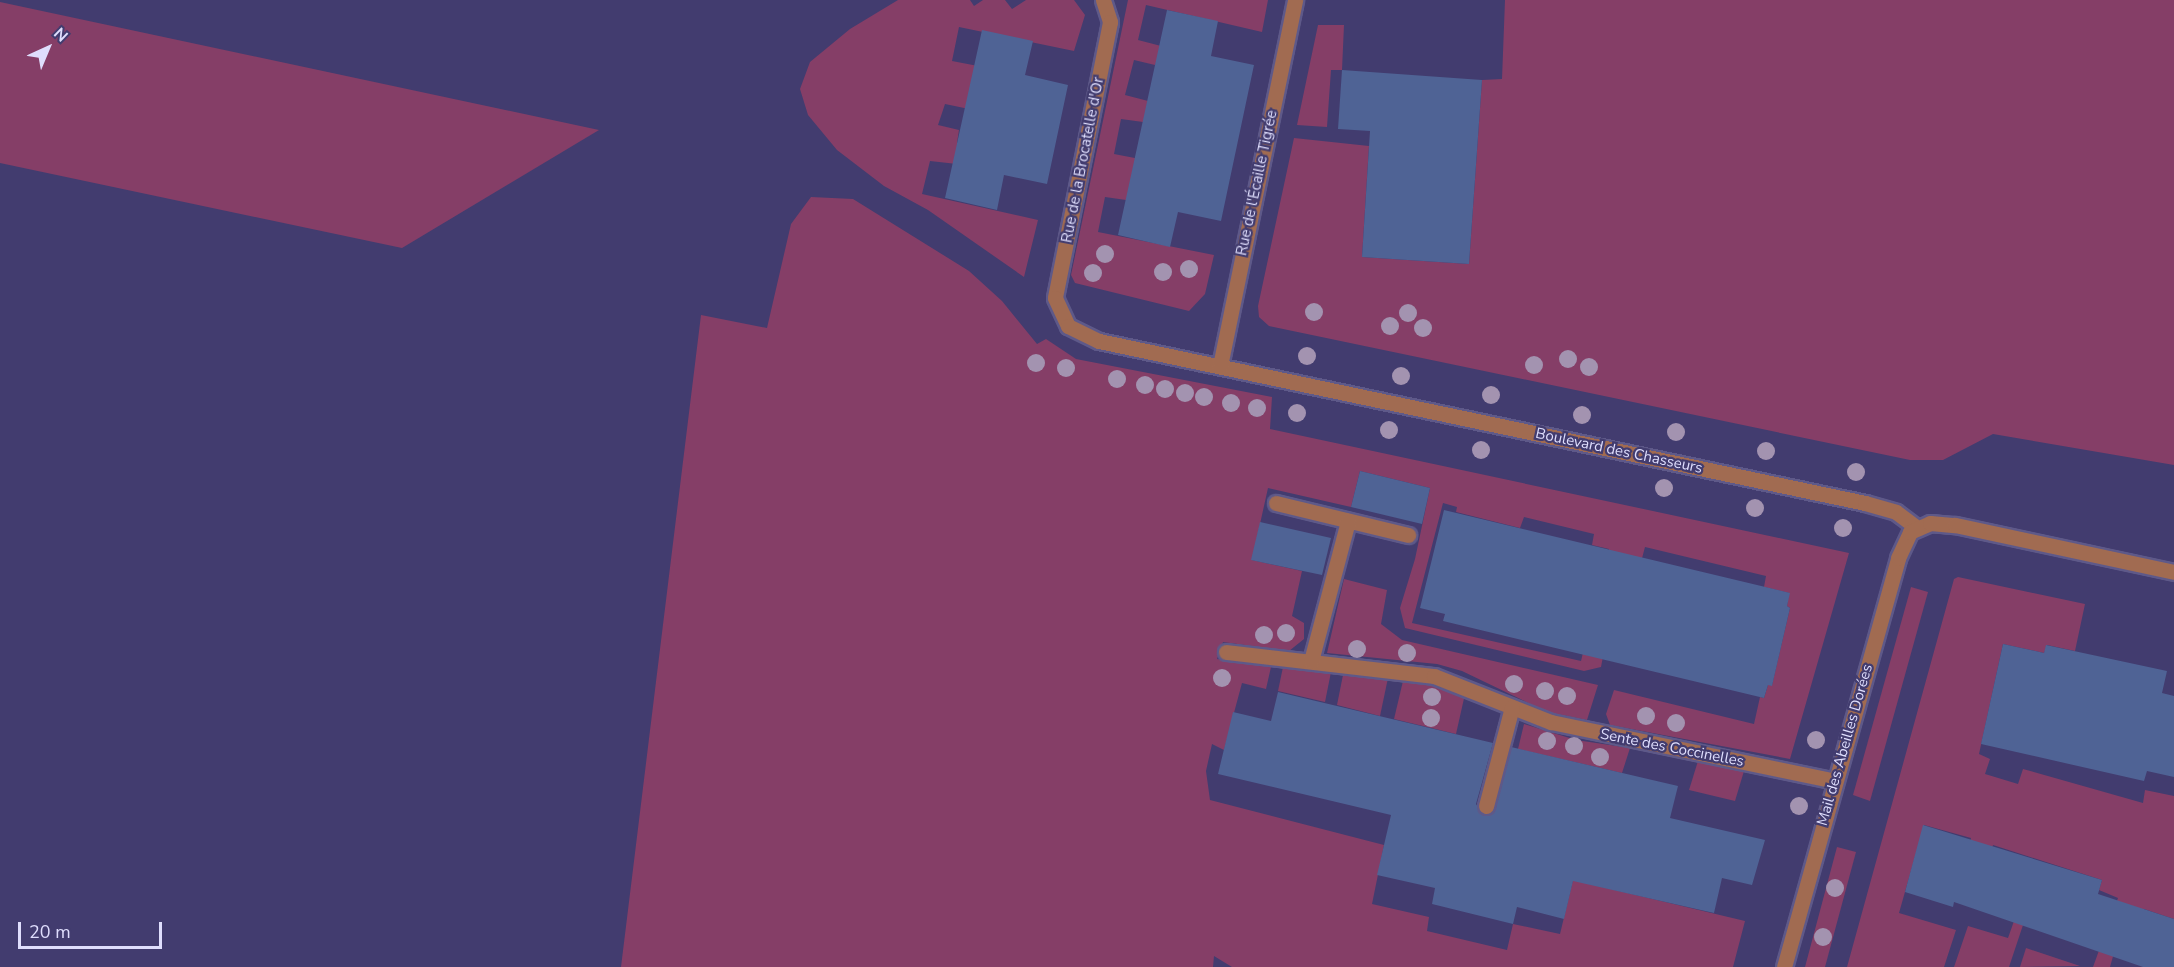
<!DOCTYPE html>
<html>
<head>
<meta charset="utf-8">
<style>
  body { margin:0 }
  #map { position:relative; width:2174px; height:967px; overflow:hidden; background:#423c6f; font-family:"Nunito Sans",sans-serif }
  div>[style] { position:absolute }
  [style*='--x'] { left:calc(var(--x)*1px); top:calc(var(--y)*1px); width:calc(var(--w)*1px); rotate:calc(var(--a)*1deg) }
  .green>* { inset:0; background:#853e67 }
  .building>* { inset:0; background:#4f6395 }
  .roads { filter:drop-shadow(2px 0 #5e5989) drop-shadow(-2px 0 #5e5989) drop-shadow(0 2px #5e5989) drop-shadow(0 -2px #5e5989) }
  .minor>* { height:15px; margin:-7.5px; padding:0 7.5px; transform-origin:7.5px; border-radius:7.5px; background:#a16b51 }
  .trees>* { width:18px; height:18px; margin:-9px; border-radius:50%; background:#a393b0 }
  span { translate:-50% -50%; white-space:nowrap; text-align:center; line-height:1.15; -webkit-text-stroke:4.5px #423c6f; paint-order:stroke }
  .street-label { font-size:15px; color:#dfdefd }
  .north { position:absolute; left:18px; top:18px; width:60px; height:60px; -webkit-text-stroke:4px #423c6f; paint-order:stroke; rotate:44deg; font-size:16px; font-weight:700; line-height:24px; text-align:center; color:#dfdefd }
  .north::after { content:''; display:block; margin:auto; width:21px; height:27px; background:#dfdefd; clip-path:polygon(50% 0,100% 100%,50% 72%,0 100%) }
  .scale { position:absolute; left:18px; top:922px; width:144px; height:27px; box-sizing:border-box; border:3px solid #dfdefd; border-top:0; padding-left:8px; font-size:18px; line-height:21px; white-space:nowrap; color:#dfdefd; -webkit-text-stroke:4px #423c6f; paint-order:stroke }
</style>
</head>
<body>
<div id="map">
  <div class="green">
    <i style="clip-path:polygon(898px 0,970px 0,974px 6px,983px 0,1005px 0,1012px 9px,1026px 0,1074px 0,1085px 15px,1074px 51px,959px 27px,952px 61px,978px 66px,969px 109px,945px 104px,938px 125px,959px 130px,957px 143px,962px 144px,957px 164px,930px 161px,922px 194px,1038px 220px,1024px 277px,928px 210px,884px 186px,837px 150px,808px 115px,800px 89px,810px 62px,850px 29px)"></i>
    <i style="clip-path:polygon(1128px 0,1268px 0,1262px 32px,1146px 5px,1138px 40px,1165px 47px,1155px 65px,1134px 60px,1125px 95px,1152px 102px,1143px 122px,1121px 119px,1114px 154px,1140px 159px,1126px 200px,1105px 197px,1098px 232px,1214px 255px,1205px 294px,1189px 311px,1075px 283px,1071px 275px)"></i>
    <i style="clip-path:polygon(1505px 0,2174px 0,2174px 465px,1993px 434px,1943px 460px,1910px 460px,1269px 326px,1259px 317px,1258px 306px,1294px 138px,1369px 146px,1362px 257px,1469px 264px,1482px 80px,1502px 79px)"></i>
    <i style="clip-path:polygon(0 2px,599px 130px,402px 248px,0 163px)"></i>
    <i style="clip-path:polygon(1318px 25px,1344px 25px,1342px 70px,1331px 70px,1327px 127px,1297px 125px)"></i>
    <i style="clip-path:polygon(811px 197px,853px 199px,969px 271px,1002px 301px,1037px 344px,1046px 339px,1076px 359px,1272px 397px,1270px 429px,1849px 553px,1790px 759px,1610px 725px,1606px 714px,1614px 690px,1754px 724px,1760px 697px,1764px 698px,1768px 685px,1772px 685px,1790px 608px,1787px 606px,1789px 593px,1764px 587px,1766px 576px,1645px 547px,1632px 596px,1599px 588px,1609px 549px,1592px 545px,1594px 534px,1524px 517px,1520px 528px,1456px 512px,1457px 507px,1443px 503px,1412px 623px,1581px 661px,1597px 595px,1606px 641px,1601px 667px,1584px 671px,1405px 628px,1400px 608px,1415px 559px,1430px 488px,1360px 471px,1351px 507px,1268px 488px,1252px 560px,1302px 571px,1292px 616px,1304px 623px,1304px 639px,1289px 651px,1223px 642px,1217px 659px,1271px 667px,1266px 689px,1242px 683px,1224px 750px,1212px 744px,1206px 771px,1210px 800px,1384px 845px,1372px 904px,1429px 917px,1427px 931px,1507px 950px,1513px 924px,1560px 934px,1573px 880px,1745px 921px,1733px 967px,1232px 967px,1214px 956px,1213px 967px,621px 967px,701px 315px,767px 328px,791px 224px)"></i>
    <i style="clip-path:polygon(1958px 577px,2085px 604px,2075px 651px,2047px 645px,2044px 653px,2003px 644px,1979px 754px,1990px 759px,1985px 774px,2018px 784px,2023px 769px,2143px 803px,2145px 790px,2174px 796px,2174px 919px,2144px 909px,2119px 935px,2110px 967px,2093px 967px,2118px 898px,2099px 890px,2102px 880px,1993px 845px,1989px 858px,1968px 854px,1971px 838px,1924px 825px,1899px 913px,1956px 930px,1944px 967px,1847px 967px,1954px 579px)"></i>
    <i style="clip-path:polygon(1344px 579px,1387px 590px,1381px 624px,1402px 640px,1598px 685px,1587px 720px,1547px 712px,1462px 671px,1437px 664px,1327px 653px)"></i>
    <i style="clip-path:polygon(1911px 587px,1928px 592px,1870px 801px,1853px 795px)"></i>
    <i style="clip-path:polygon(1283px 667px,1331px 672px,1325px 702px,1278px 691px)"></i>
    <i style="clip-path:polygon(1343px 675px,1388px 678px,1380px 716px,1337px 705px)"></i>
    <i style="clip-path:polygon(1403px 681px,1433px 682px,1465px 694px,1456px 734px,1394px 719px)"></i>
    <i style="clip-path:polygon(1524px 724px,1576px 740px,1630px 748px,1622px 773px,1518px 749px)"></i>
    <i style="clip-path:polygon(1698px 761px,1744px 771px,1735px 801px,1689px 790px)"></i>
    <i style="clip-path:polygon(1837px 847px,1856px 852px,1825px 967px,1805px 967px)"></i>
    <i style="clip-path:polygon(2034px 892px,2009px 967px,1954px 967px,1968px 926px,2008px 938px,2014px 921px)"></i>
    <i style="clip-path:polygon(2026px 948px,2080px 966px,2020px 967px)"></i>
  </div>
  <div class="building">
    <i style="clip-path:polygon(1167px 10px,1218px 21px,1211px 56px,1254px 65px,1221px 221px,1178px 212px,1170px 247px,1118px 235px)"></i>
    <i style="clip-path:polygon(982px 30px,1033px 41px,1025px 75px,1068px 85px,1047px 184px,1004px 175px,997px 210px,945px 198px)"></i>
    <i style="clip-path:polygon(1342px 70px,1482px 80px,1469px 264px,1362px 257px,1370px 131px,1338px 129px)"></i>
    <i style="clip-path:polygon(1360px 471px,1430px 488px,1422px 524px,1351px 507px)"></i>
    <i style="clip-path:polygon(1444px 510px,1790px 593px,1787px 606px,1790px 608px,1772px 686px,1768px 685px,1764px 698px,1443px 621px,1445px 614px,1420px 608px)"></i>
    <i style="clip-path:polygon(1260px 522px,1331px 538px,1322px 575px,1251px 560px)"></i>
    <i style="clip-path:polygon(2003px 644px,2044px 653px,2046px 645px,2167px 671px,2162px 693px,2174px 696px,2174px 777px,2147px 771px,2144px 781px,1981px 744px)"></i>
    <i style="clip-path:polygon(1278px 692px,1493px 743px,1476px 804px,1484px 816px,1495px 809px,1511px 747px,1678px 786px,1670px 818px,1765px 840px,1752px 885px,1722px 878px,1714px 913px,1573px 881px,1564px 919px,1517px 907px,1513px 924px,1432px 904px,1435px 888px,1377px 875px,1391px 815px,1218px 774px,1233px 712px,1271px 721px)"></i>
    <i style="clip-path:polygon(1923px 825px,2102px 880px,2098px 894px,2174px 919px,2174px 967px,2143px 967px,1954px 902px,1953px 907px,1905px 892px)"></i>
  </div>
  <div class="roads">
    <div class="minor">
      <i style="--x:1103;--y:0;--w:23;--a:72"></i>
      <i style="--x:1110;--y:22;--w:281;--a:101.3"></i>
      <i style="--x:1055;--y:298;--w:31;--a:65"></i>
      <i style="--x:1068;--y:326;--w:34;--a:26"></i>
      <i style="--x:1099;--y:341;--w:783;--a:11.94"></i>
      <i style="--x:1865;--y:503;--w:32;--a:16"></i>
      <i style="--x:1896;--y:512;--w:25;--a:37"></i>
      <i style="--x:1220;--y:366;--w:374;--a:-78.4"></i>
      <i style="--x:1276;--y:503;--w:136;--a:13.6"></i>
      <i style="--x:1226;--y:652;--w:209;--a:6.6"></i>
      <i style="--x:1434;--y:676;--w:126;--a:21.5"></i>
      <i style="--x:1551;--y:722;--w:290;--a:11.7"></i>
      <i style="--x:1311;--y:661;--w:145;--a:-75.2"></i>
      <i style="--x:1486;--y:806;--w:102;--a:-75.3"></i>
      <i style="--x:1784;--y:967;--w:425;--a:-74.4"></i>
      <i style="--x:1898;--y:558;--w:29;--a:-65"></i>
      <i style="--x:1910;--y:532;--w:22;--a:-24"></i>
      <i style="--x:1930;--y:523;--w:25;--a:5"></i>
      <i style="--x:1955;--y:525;--w:224;--a:12.1"></i>
    </div>
  </div>
  <div class="trees">
    <i style="left:1105px;top:254px"></i>
    <i style="left:1189px;top:269px"></i>
    <i style="left:1163px;top:272px"></i>
    <i style="left:1093px;top:273px"></i>
    <i style="left:1314px;top:312px"></i>
    <i style="left:1408px;top:313px"></i>
    <i style="left:1390px;top:326px"></i>
    <i style="left:1423px;top:328px"></i>
    <i style="left:1307px;top:356px"></i>
    <i style="left:1568px;top:359px"></i>
    <i style="left:1036px;top:363px"></i>
    <i style="left:1534px;top:365px"></i>
    <i style="left:1589px;top:367px"></i>
    <i style="left:1066px;top:368px"></i>
    <i style="left:1401px;top:376px"></i>
    <i style="left:1117px;top:379px"></i>
    <i style="left:1145px;top:385px"></i>
    <i style="left:1165px;top:389px"></i>
    <i style="left:1185px;top:393px"></i>
    <i style="left:1491px;top:395px"></i>
    <i style="left:1204px;top:397px"></i>
    <i style="left:1231px;top:403px"></i>
    <i style="left:1257px;top:408px"></i>
    <i style="left:1297px;top:413px"></i>
    <i style="left:1582px;top:415px"></i>
    <i style="left:1389px;top:430px"></i>
    <i style="left:1676px;top:432px"></i>
    <i style="left:1481px;top:450px"></i>
    <i style="left:1766px;top:451px"></i>
    <i style="left:1856px;top:472px"></i>
    <i style="left:1664px;top:488px"></i>
    <i style="left:1755px;top:508px"></i>
    <i style="left:1843px;top:528px"></i>
    <i style="left:1286px;top:633px"></i>
    <i style="left:1264px;top:635px"></i>
    <i style="left:1357px;top:649px"></i>
    <i style="left:1407px;top:653px"></i>
    <i style="left:1222px;top:678px"></i>
    <i style="left:1514px;top:684px"></i>
    <i style="left:1545px;top:691px"></i>
    <i style="left:1567px;top:696px"></i>
    <i style="left:1432px;top:697px"></i>
    <i style="left:1646px;top:716px"></i>
    <i style="left:1431px;top:718px"></i>
    <i style="left:1676px;top:723px"></i>
    <i style="left:1816px;top:740px"></i>
    <i style="left:1547px;top:741px"></i>
    <i style="left:1574px;top:746px"></i>
    <i style="left:1600px;top:757px"></i>
    <i style="left:1799px;top:806px"></i>
    <i style="left:1835px;top:888px"></i>
    <i style="left:1823px;top:937px"></i>
  </div>
  <div class="street-label">
    <span style="left:1083px;top:160px;rotate:-79deg">Rue de la Brocatelle d'Or</span>
    <span style="left:1257px;top:183px;rotate:-78deg">Rue de l'Écaille Tigrée</span>
    <span style="left:1619px;top:451px;rotate:12deg">Boulevard des Chasseurs</span>
    <span style="left:1845px;top:745px;rotate:-74deg">Mail des Abeilles Dorées</span>
    <span style="left:1672px;top:748px;rotate:11deg">Sente des Coccinelles</span>
  </div>
  <div class="north">N</div>
  <div class="scale">20 m</div>
</div>
</body>
</html>
